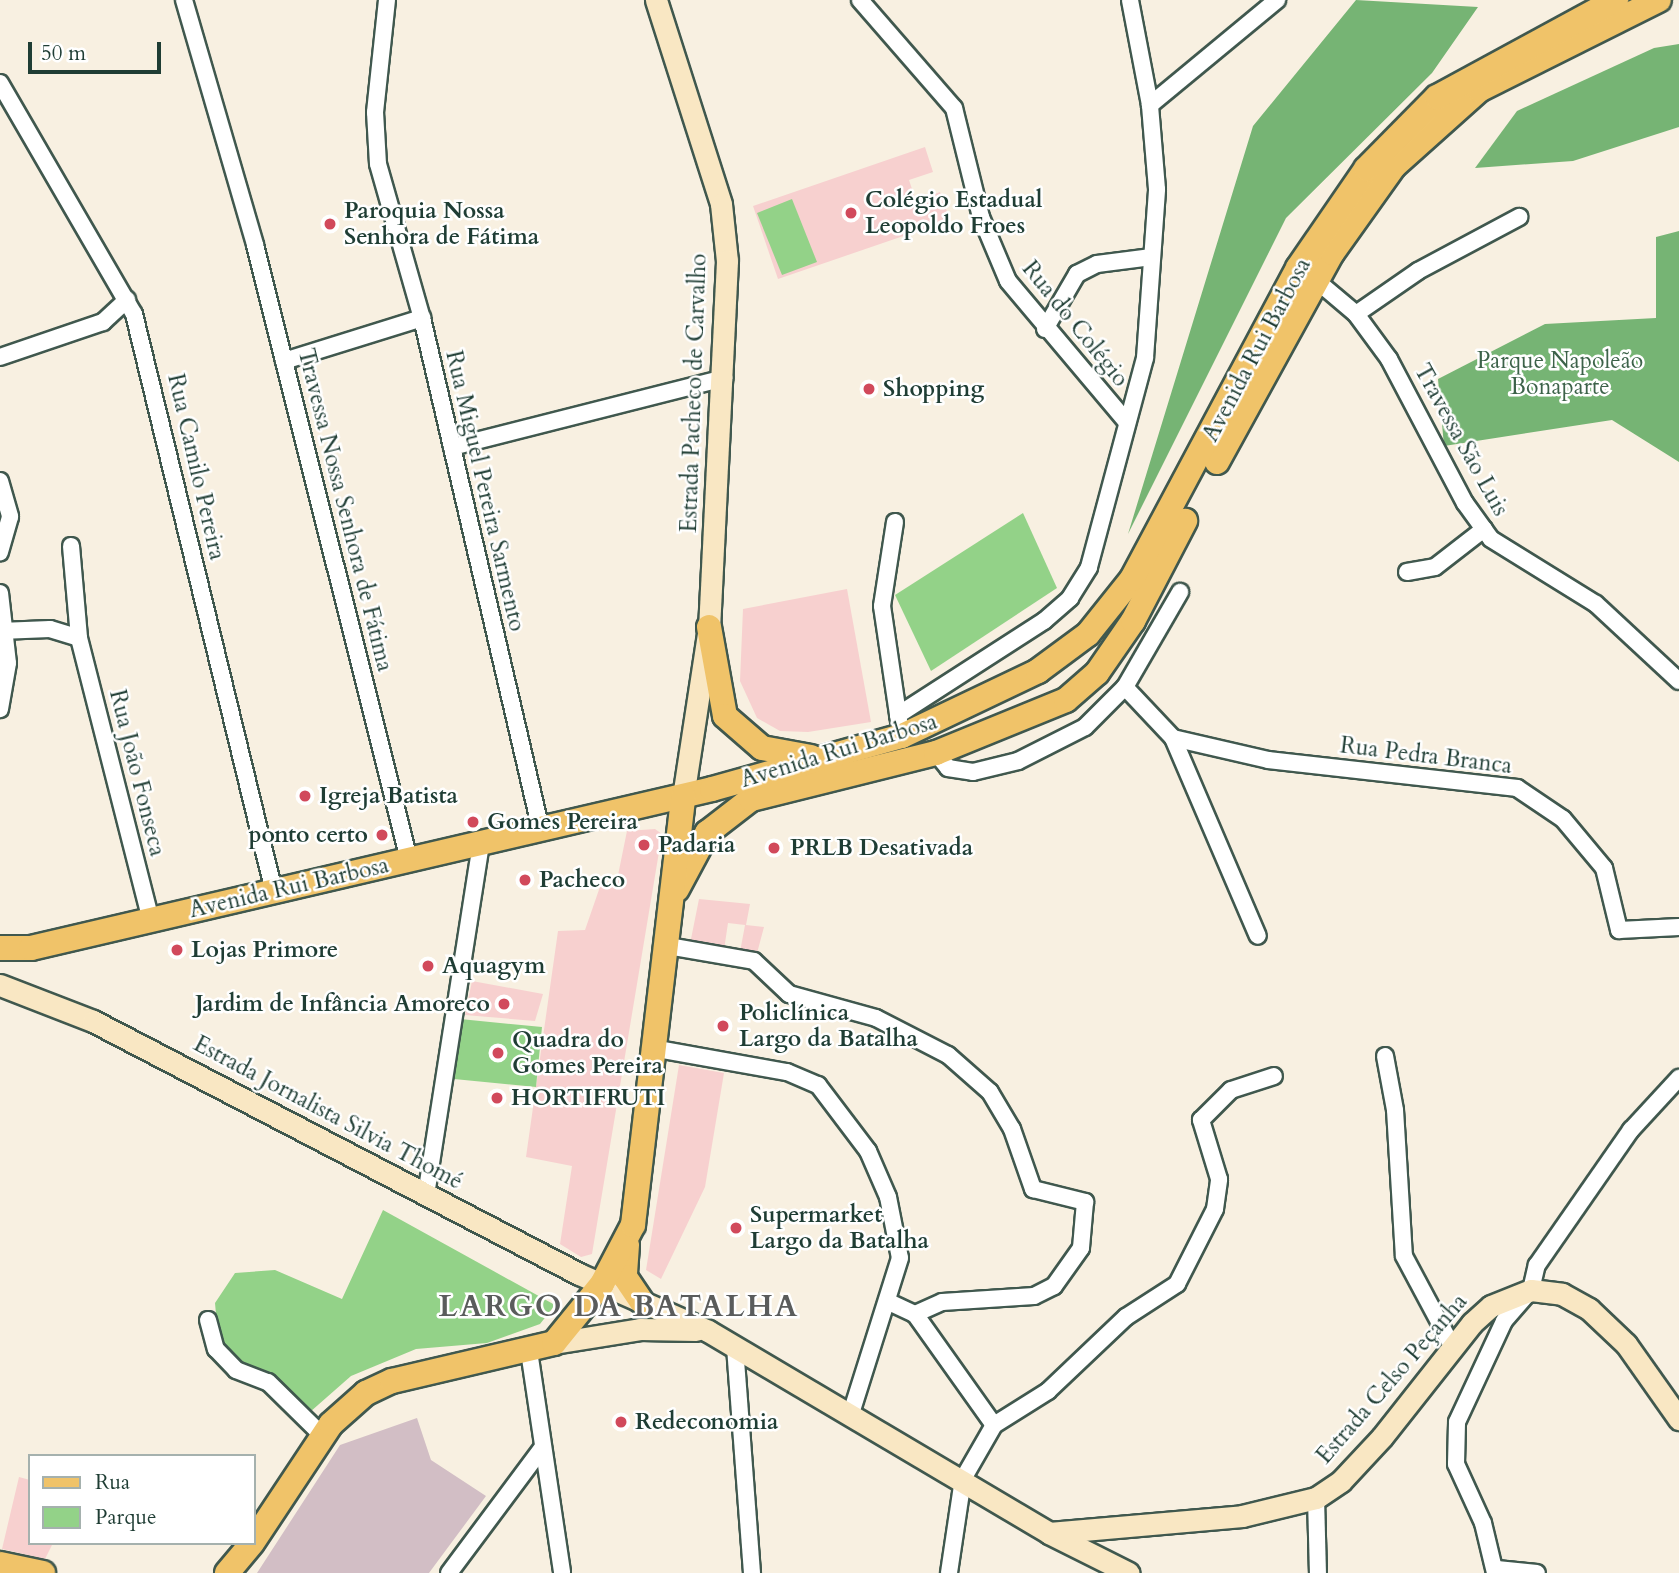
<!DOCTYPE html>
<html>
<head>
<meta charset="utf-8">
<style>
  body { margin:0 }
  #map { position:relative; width:1679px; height:1573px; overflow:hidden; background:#f8f0e1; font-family:Cardo,serif }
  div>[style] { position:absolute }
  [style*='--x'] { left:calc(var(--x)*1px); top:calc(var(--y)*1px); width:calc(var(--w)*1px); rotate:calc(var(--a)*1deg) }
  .built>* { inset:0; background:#f7d0cf }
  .industrial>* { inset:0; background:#d2bec5 }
  .green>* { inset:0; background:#93d288 }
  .forest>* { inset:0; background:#76b474 }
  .roads { filter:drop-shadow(2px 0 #40584e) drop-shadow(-2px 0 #40584e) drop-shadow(0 2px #40584e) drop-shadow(0 -2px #40584e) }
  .minor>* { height:16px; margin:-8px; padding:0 8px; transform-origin:8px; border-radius:8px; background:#fff }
  .secondary>* { height:21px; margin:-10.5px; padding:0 10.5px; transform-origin:10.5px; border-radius:10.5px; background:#f9e7c3 }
  .primary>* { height:24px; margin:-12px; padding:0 12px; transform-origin:12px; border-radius:12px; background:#f0c369 }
  .dots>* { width:19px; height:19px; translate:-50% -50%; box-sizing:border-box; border:4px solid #fff; border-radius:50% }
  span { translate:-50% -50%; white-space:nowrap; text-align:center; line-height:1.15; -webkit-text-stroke:5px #fff; paint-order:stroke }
  .poi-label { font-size:23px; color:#1f3d34; font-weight:700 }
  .left { translate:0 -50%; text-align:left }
  .right { translate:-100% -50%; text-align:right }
  .street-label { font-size:23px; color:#1f3d34 }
  .park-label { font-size:23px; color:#3c6249 }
  .district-label { font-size:30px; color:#5a5c5c; font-weight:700; letter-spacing:2px }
  .legend { position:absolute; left:28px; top:1454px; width:228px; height:91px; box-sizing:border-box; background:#fff; border:2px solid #a5b1ae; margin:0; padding:9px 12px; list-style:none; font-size:21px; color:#1f3d34 }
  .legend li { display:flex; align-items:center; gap:14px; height:35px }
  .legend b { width:35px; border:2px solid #a5b1ae }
  .scale { position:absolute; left:28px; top:42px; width:133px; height:32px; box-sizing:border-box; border:4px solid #1f3d34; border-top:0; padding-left:9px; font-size:21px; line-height:24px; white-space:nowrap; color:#1f3d34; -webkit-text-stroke:5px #fff; paint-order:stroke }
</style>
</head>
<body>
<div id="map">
  <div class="built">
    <i style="clip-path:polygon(925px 147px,933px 172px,909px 180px,916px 201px,940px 192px,950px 220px,778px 279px,753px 206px)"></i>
    <i style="clip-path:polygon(847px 589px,871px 722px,808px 732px,780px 731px,757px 718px,740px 681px,743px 609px)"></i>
    <i style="clip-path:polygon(655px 829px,662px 834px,592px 1254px,581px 1257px,560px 1244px,572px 1166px,526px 1157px,558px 931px,585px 930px,602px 881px,616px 885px,627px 831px)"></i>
    <i style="clip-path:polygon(699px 899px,750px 904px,746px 925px,764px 927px,756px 957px,740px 952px,745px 925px,728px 923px,724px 950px,690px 944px)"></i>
    <i style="clip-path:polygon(472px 981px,543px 994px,535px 1021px,465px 1015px)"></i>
    <i style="clip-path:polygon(679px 1065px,724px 1073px,705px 1187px,661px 1279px,646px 1270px)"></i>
    <i style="clip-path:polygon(19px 1477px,30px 1480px,30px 1543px,53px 1543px,45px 1559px,2px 1549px)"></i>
  </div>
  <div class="industrial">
    <i style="clip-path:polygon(417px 1418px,431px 1460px,486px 1496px,429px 1573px,257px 1573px,340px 1445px)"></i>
  </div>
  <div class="green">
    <i style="clip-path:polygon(792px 199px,817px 262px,782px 275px,757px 213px)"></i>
    <i style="clip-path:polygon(1023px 513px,1057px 588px,931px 671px,895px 595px)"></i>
    <i style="clip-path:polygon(460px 1019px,542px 1027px,536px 1087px,454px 1079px)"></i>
    <i style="clip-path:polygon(383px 1210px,555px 1305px,540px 1324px,487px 1343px,416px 1349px,351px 1376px,310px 1412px,239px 1364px,218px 1337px,215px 1303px,235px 1273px,275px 1270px,342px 1299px)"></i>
  </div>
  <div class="forest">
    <i style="clip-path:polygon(1356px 0,1478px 7px,1432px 73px,1286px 218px,1128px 534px,1253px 126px)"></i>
    <i style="clip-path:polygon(1679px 44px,1679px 127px,1573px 161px,1475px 168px,1517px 111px,1654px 48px)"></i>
    <i style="clip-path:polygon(1679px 231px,1679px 462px,1612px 420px,1444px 446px,1438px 379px,1545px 324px,1656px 318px,1656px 237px)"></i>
  </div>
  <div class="roads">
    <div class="minor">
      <i style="--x:184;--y:0;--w:255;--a:73.8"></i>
      <i style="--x:255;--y:245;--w:634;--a:75.94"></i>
      <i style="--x:387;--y:0;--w:113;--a:96.1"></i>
      <i style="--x:375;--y:112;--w:52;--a:86.7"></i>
      <i style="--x:378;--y:164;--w:160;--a:74.1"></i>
      <i style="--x:422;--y:318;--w:526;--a:76.92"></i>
      <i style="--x:860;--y:0;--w:143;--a:49"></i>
      <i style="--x:954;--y:108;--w:112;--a:76.1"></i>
      <i style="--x:981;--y:217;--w:69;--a:67.1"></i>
      <i style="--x:1008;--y:281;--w:183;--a:49.9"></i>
      <i style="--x:0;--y:83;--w:267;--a:59.9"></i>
      <i style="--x:134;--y:314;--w:595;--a:76.38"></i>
      <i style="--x:1150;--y:105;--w:165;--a:-39.6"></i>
      <i style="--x:1317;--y:281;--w:51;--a:40.2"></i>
      <i style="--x:1356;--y:314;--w:56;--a:53.7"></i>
      <i style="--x:1389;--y:359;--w:163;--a:62.2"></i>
      <i style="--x:1465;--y:503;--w:44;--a:54.2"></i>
      <i style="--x:1491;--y:539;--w:123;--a:31.8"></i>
      <i style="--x:1596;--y:604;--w:113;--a:42.9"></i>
      <i style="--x:1356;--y:314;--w:75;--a:-34.7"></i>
      <i style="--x:1418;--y:271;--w:115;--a:-28.1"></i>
      <i style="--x:1045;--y:329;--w:64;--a:-59.8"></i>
      <i style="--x:1077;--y:274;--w:22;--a:-27"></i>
      <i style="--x:1097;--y:264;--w:55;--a:-7.3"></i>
      <i style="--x:0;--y:357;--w:109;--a:-18.8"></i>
      <i style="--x:103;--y:322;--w:33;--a:-43"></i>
      <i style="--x:284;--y:361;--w:145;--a:-17.3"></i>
      <i style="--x:452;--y:447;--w:281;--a:-14.2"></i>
      <i style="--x:0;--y:481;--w:37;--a:74"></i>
      <i style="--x:10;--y:517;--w:37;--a:106"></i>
      <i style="--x:895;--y:522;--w:85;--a:98.8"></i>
      <i style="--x:882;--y:606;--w:110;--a:81.6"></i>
      <i style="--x:71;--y:546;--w:92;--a:85"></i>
      <i style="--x:79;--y:638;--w:291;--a:75.7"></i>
      <i style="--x:1407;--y:572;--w:28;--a:-10"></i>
      <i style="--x:1435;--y:567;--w:62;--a:-37.8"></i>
      <i style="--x:0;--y:593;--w:70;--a:83.5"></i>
      <i style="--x:8;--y:663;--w:47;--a:99.9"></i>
      <i style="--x:0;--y:631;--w:50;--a:-2.3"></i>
      <i style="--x:50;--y:629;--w:30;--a:17"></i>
      <i style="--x:1125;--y:687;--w:70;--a:46.7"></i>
      <i style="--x:1173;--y:738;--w:215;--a:66.8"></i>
      <i style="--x:902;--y:736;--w:21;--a:-101"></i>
      <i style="--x:898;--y:715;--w:174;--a:-32.8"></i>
      <i style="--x:1044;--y:621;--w:35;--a:-41"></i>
      <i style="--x:1070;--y:598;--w:36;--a:-58"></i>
      <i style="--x:1089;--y:567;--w:216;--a:-75"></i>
      <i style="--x:1145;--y:358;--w:169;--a:-85.9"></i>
      <i style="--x:1157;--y:189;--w:84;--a:-94.8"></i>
      <i style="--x:1150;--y:105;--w:107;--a:-100.8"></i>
      <i style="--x:1173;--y:738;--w:98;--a:13"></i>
      <i style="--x:1268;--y:760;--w:251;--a:6.4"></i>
      <i style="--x:1517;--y:788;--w:55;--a:34"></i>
      <i style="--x:1563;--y:819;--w:64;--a:50.1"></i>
      <i style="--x:1604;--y:868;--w:64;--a:76.4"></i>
      <i style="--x:1619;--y:930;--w:60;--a:-2.9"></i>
      <i style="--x:936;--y:753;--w:19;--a:51"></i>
      <i style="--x:948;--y:768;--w:25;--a:9"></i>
      <i style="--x:973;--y:772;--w:46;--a:-13.7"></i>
      <i style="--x:1018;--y:761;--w:75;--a:-26.9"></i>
      <i style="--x:1085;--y:727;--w:57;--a:-45"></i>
      <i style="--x:1125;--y:687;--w:110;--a:-59.9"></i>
      <i style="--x:668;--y:946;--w:87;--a:9.9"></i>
      <i style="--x:754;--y:961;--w:48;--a:43.3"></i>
      <i style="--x:789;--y:994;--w:90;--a:15.4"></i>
      <i style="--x:876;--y:1018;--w:81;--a:27.2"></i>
      <i style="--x:948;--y:1055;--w:56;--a:41.4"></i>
      <i style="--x:990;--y:1092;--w:43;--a:59.3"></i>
      <i style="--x:1012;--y:1129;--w:64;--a:70.7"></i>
      <i style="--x:1033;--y:1189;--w:54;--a:14"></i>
      <i style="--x:1085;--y:1202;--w:46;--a:95"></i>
      <i style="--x:1081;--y:1248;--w:47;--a:125.4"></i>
      <i style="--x:1054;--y:1286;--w:22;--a:153"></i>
      <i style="--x:1034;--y:1296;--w:92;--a:176.3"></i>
      <i style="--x:942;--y:1302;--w:30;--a:156"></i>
      <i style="--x:652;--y:1048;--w:137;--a:10.1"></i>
      <i style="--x:787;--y:1072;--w:34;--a:23"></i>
      <i style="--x:818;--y:1085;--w:83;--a:52.9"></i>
      <i style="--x:868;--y:1151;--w:50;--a:66.5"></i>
      <i style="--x:888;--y:1197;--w:62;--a:78.9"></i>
      <i style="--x:900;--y:1258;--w:167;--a:107.5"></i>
      <i style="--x:1385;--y:1056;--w:55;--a:79.5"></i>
      <i style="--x:1395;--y:1110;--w:146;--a:86.5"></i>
      <i style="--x:1404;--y:1256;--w:102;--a:61.9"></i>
      <i style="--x:426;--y:1195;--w:355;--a:-81.1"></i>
      <i style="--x:891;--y:1303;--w:26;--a:25"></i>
      <i style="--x:915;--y:1314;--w:136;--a:54.6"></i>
      <i style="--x:994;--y:1425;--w:62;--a:119.9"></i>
      <i style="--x:963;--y:1479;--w:95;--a:98.5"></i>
      <i style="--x:208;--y:1320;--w:30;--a:75"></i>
      <i style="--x:216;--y:1349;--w:29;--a:46"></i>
      <i style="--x:236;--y:1370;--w:34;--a:21"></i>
      <i style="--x:268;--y:1382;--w:77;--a:44.5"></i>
      <i style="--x:735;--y:1347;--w:227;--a:85.7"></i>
      <i style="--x:529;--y:1351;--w:224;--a:81.5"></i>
      <i style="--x:994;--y:1425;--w:64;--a:-32.2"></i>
      <i style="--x:1048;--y:1391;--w:108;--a:-43.5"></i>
      <i style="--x:1126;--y:1317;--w:61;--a:-32.9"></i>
      <i style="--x:1177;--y:1284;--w:84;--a:-63.1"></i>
      <i style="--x:1215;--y:1209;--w:30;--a:-82"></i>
      <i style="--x:1219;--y:1179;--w:62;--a:-107"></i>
      <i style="--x:1201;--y:1120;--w:42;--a:-45"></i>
      <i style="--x:1231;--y:1090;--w:45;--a:-18"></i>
      <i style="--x:1316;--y:1498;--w:75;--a:88.5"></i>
      <i style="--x:1497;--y:1569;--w:40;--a:5.7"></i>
      <i style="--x:449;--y:1573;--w:157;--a:-53.3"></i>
      <i style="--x:1495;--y:1573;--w:51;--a:-103.5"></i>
      <i style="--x:1483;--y:1523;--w:65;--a:-114.6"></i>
      <i style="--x:1456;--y:1464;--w:42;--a:-88.6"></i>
      <i style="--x:1457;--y:1422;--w:111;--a:-65"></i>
      <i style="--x:1504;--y:1321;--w:41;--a:-48.9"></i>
      <i style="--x:1531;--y:1290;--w:26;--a:-77"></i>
      <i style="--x:1537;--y:1265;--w:165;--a:-55.2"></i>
      <i style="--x:1631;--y:1130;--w:71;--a:-47.3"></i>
    </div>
    <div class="secondary">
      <i style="--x:656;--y:0;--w:214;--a:72.3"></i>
      <i style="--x:721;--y:204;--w:57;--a:84"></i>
      <i style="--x:727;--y:261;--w:366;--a:92.8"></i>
      <i style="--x:709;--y:627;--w:172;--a:98.7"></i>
      <i style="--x:0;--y:985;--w:100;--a:21.2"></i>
      <i style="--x:93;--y:1021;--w:548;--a:27.5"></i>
      <i style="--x:579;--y:1274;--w:141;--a:23.8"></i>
      <i style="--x:708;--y:1331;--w:396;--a:30.6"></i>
      <i style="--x:1049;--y:1533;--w:89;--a:26.6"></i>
      <i style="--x:554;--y:1343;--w:87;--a:-9.2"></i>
      <i style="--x:640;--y:1329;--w:56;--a:1"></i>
      <i style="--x:1049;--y:1533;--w:194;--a:-5"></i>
      <i style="--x:1242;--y:1516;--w:76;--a:-13.7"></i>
      <i style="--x:1316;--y:1498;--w:30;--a:-34"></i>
      <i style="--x:1341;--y:1481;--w:60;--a:-47"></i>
      <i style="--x:1382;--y:1437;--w:145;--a:-51.7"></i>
      <i style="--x:1472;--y:1323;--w:25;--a:-42"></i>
      <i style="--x:1491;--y:1306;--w:43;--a:-21.8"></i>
      <i style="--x:1531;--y:1290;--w:31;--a:7"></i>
      <i style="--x:1562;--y:1294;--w:31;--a:29"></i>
      <i style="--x:1589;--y:1309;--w:51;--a:43.4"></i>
      <i style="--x:1626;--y:1344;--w:92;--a:54.8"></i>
    </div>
    <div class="primary">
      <i style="--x:1217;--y:462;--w:239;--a:-61.2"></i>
      <i style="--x:1332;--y:253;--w:107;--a:-54.5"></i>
      <i style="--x:1394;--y:166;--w:114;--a:-41.8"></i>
      <i style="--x:1479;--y:90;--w:201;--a:-26.6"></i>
      <i style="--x:709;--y:627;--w:90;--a:79.8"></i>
      <i style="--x:725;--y:716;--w:49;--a:40.9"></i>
      <i style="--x:762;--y:748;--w:50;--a:10.4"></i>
      <i style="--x:677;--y:889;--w:64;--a:-61.8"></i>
      <i style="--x:707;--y:833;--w:56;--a:-37.7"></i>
      <i style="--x:751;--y:799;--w:191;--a:-14"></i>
      <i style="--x:936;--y:753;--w:140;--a:-22.2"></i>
      <i style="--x:1066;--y:700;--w:41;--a:-41.1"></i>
      <i style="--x:1097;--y:673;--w:63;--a:-55.3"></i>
      <i style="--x:1133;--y:621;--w:113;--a:-62.5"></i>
      <i style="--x:0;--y:948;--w:31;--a:0"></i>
      <i style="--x:31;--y:948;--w:699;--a:-13.14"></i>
      <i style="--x:712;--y:789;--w:197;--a:-15.6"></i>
      <i style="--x:902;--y:736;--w:151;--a:-25.5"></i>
      <i style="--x:1038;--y:671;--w:62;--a:-36.5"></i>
      <i style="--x:1088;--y:634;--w:70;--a:-51.3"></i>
      <i style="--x:1132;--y:579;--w:353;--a:-61.9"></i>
      <i style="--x:1298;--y:268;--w:120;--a:-55.5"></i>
      <i style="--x:1366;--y:169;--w:101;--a:-45.4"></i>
      <i style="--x:1437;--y:97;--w:204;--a:-28.5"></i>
      <i style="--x:627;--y:1245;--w:32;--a:94"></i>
      <i style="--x:625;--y:1277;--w:29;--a:56"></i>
      <i style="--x:254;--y:1540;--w:139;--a:-56.4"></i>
      <i style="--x:331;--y:1424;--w:47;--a:-41.5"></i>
      <i style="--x:366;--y:1393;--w:29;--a:-25"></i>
      <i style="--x:392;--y:1381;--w:166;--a:-13.2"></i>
      <i style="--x:554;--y:1343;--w:76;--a:-50.9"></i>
      <i style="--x:602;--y:1284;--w:67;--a:-62.3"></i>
      <i style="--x:633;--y:1225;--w:431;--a:-83.3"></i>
      <i style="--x:0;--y:1564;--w:44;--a:11.8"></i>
      <i style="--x:227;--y:1573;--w:39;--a:-50"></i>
    </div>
  </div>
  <div class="dots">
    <i style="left:851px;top:213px;background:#d1495b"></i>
    <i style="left:330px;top:224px;background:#d1495b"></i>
    <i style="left:869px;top:389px;background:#d1495b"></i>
    <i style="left:305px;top:796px;background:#d1495b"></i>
    <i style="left:473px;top:822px;background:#d1495b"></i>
    <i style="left:382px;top:835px;background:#d1495b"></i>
    <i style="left:644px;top:845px;background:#d1495b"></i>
    <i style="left:774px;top:848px;background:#d1495b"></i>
    <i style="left:525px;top:880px;background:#d1495b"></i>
    <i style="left:177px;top:950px;background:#d1495b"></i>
    <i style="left:428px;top:966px;background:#d1495b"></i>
    <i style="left:504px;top:1004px;background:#d1495b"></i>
    <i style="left:723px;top:1026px;background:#d1495b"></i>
    <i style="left:498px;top:1053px;background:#d1495b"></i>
    <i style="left:497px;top:1098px;background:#d1495b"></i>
    <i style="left:736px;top:1228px;background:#d1495b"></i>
    <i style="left:621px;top:1422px;background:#d1495b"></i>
  </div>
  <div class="poi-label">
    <span class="left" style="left:865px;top:213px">Colégio Estadual<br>Leopoldo Froes</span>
    <span class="left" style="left:344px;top:224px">Paroquia Nossa<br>Senhora de Fátima</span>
    <span class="left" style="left:883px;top:389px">Shopping</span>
    <span class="left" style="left:319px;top:796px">Igreja Batista</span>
    <span class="left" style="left:487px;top:822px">Gomes Pereira</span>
    <span class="right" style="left:368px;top:835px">ponto certo</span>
    <span class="left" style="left:658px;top:845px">Padaria</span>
    <span class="left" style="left:790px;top:848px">PRLB Desativada</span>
    <span class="left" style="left:539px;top:880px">Pacheco</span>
    <span class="left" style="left:191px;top:950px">Lojas Primore</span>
    <span class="left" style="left:442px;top:966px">Aquagym</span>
    <span class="right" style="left:490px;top:1004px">Jardim de Infância Amoreco</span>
    <span class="left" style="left:739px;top:1026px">Policlínica<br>Largo da Batalha</span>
    <span class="left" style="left:512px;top:1053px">Quadra do<br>Gomes Pereira</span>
    <span class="left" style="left:511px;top:1098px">HORTIFRUTI</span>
    <span class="left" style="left:750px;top:1228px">Supermarket<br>Largo da Batalha</span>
    <span class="left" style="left:635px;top:1422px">Redeconomia</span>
  </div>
  <div class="street-label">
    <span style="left:1075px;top:324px;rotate:51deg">Rua do Colégio</span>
    <span style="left:1257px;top:350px;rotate:-62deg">Avenida Rui Barbosa</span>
    <span style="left:694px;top:393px;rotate:-88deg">Estrada Pacheco de Carvalho</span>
    <span style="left:1461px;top:440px;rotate:61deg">Travessa São Luis</span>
    <span style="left:196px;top:467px;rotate:77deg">Rua Camilo Pereira</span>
    <span style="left:485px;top:491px;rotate:77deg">Rua Miguel Pereira Sarmento</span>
    <span style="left:345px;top:510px;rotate:76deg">Travessa Nossa Senhora de Fátima</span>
    <span style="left:839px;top:751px;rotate:-17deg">Avenida Rui Barbosa</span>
    <span style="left:1426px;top:756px;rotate:7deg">Rua Pedra Branca</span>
    <span style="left:137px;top:773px;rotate:76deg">Rua João Fonseca</span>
    <span style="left:289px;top:888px;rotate:-13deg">Avenida Rui Barbosa</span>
    <span style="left:328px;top:1113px;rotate:28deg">Estrada Jornalista Silvia Thomé</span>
    <span style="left:1392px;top:1379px;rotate:-49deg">Estrada Celso Peçanha</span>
  </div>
  <div class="park-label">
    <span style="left:1560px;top:374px">Parque Napoleão<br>Bonaparte</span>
  </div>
  <div class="district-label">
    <span style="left:619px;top:1307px">LARGO DA BATALHA</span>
  </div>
  <ul class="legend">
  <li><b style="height:9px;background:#f0c369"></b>Rua</li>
  <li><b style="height:19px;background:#93d288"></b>Parque</li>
  </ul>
  <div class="scale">50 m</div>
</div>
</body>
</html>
